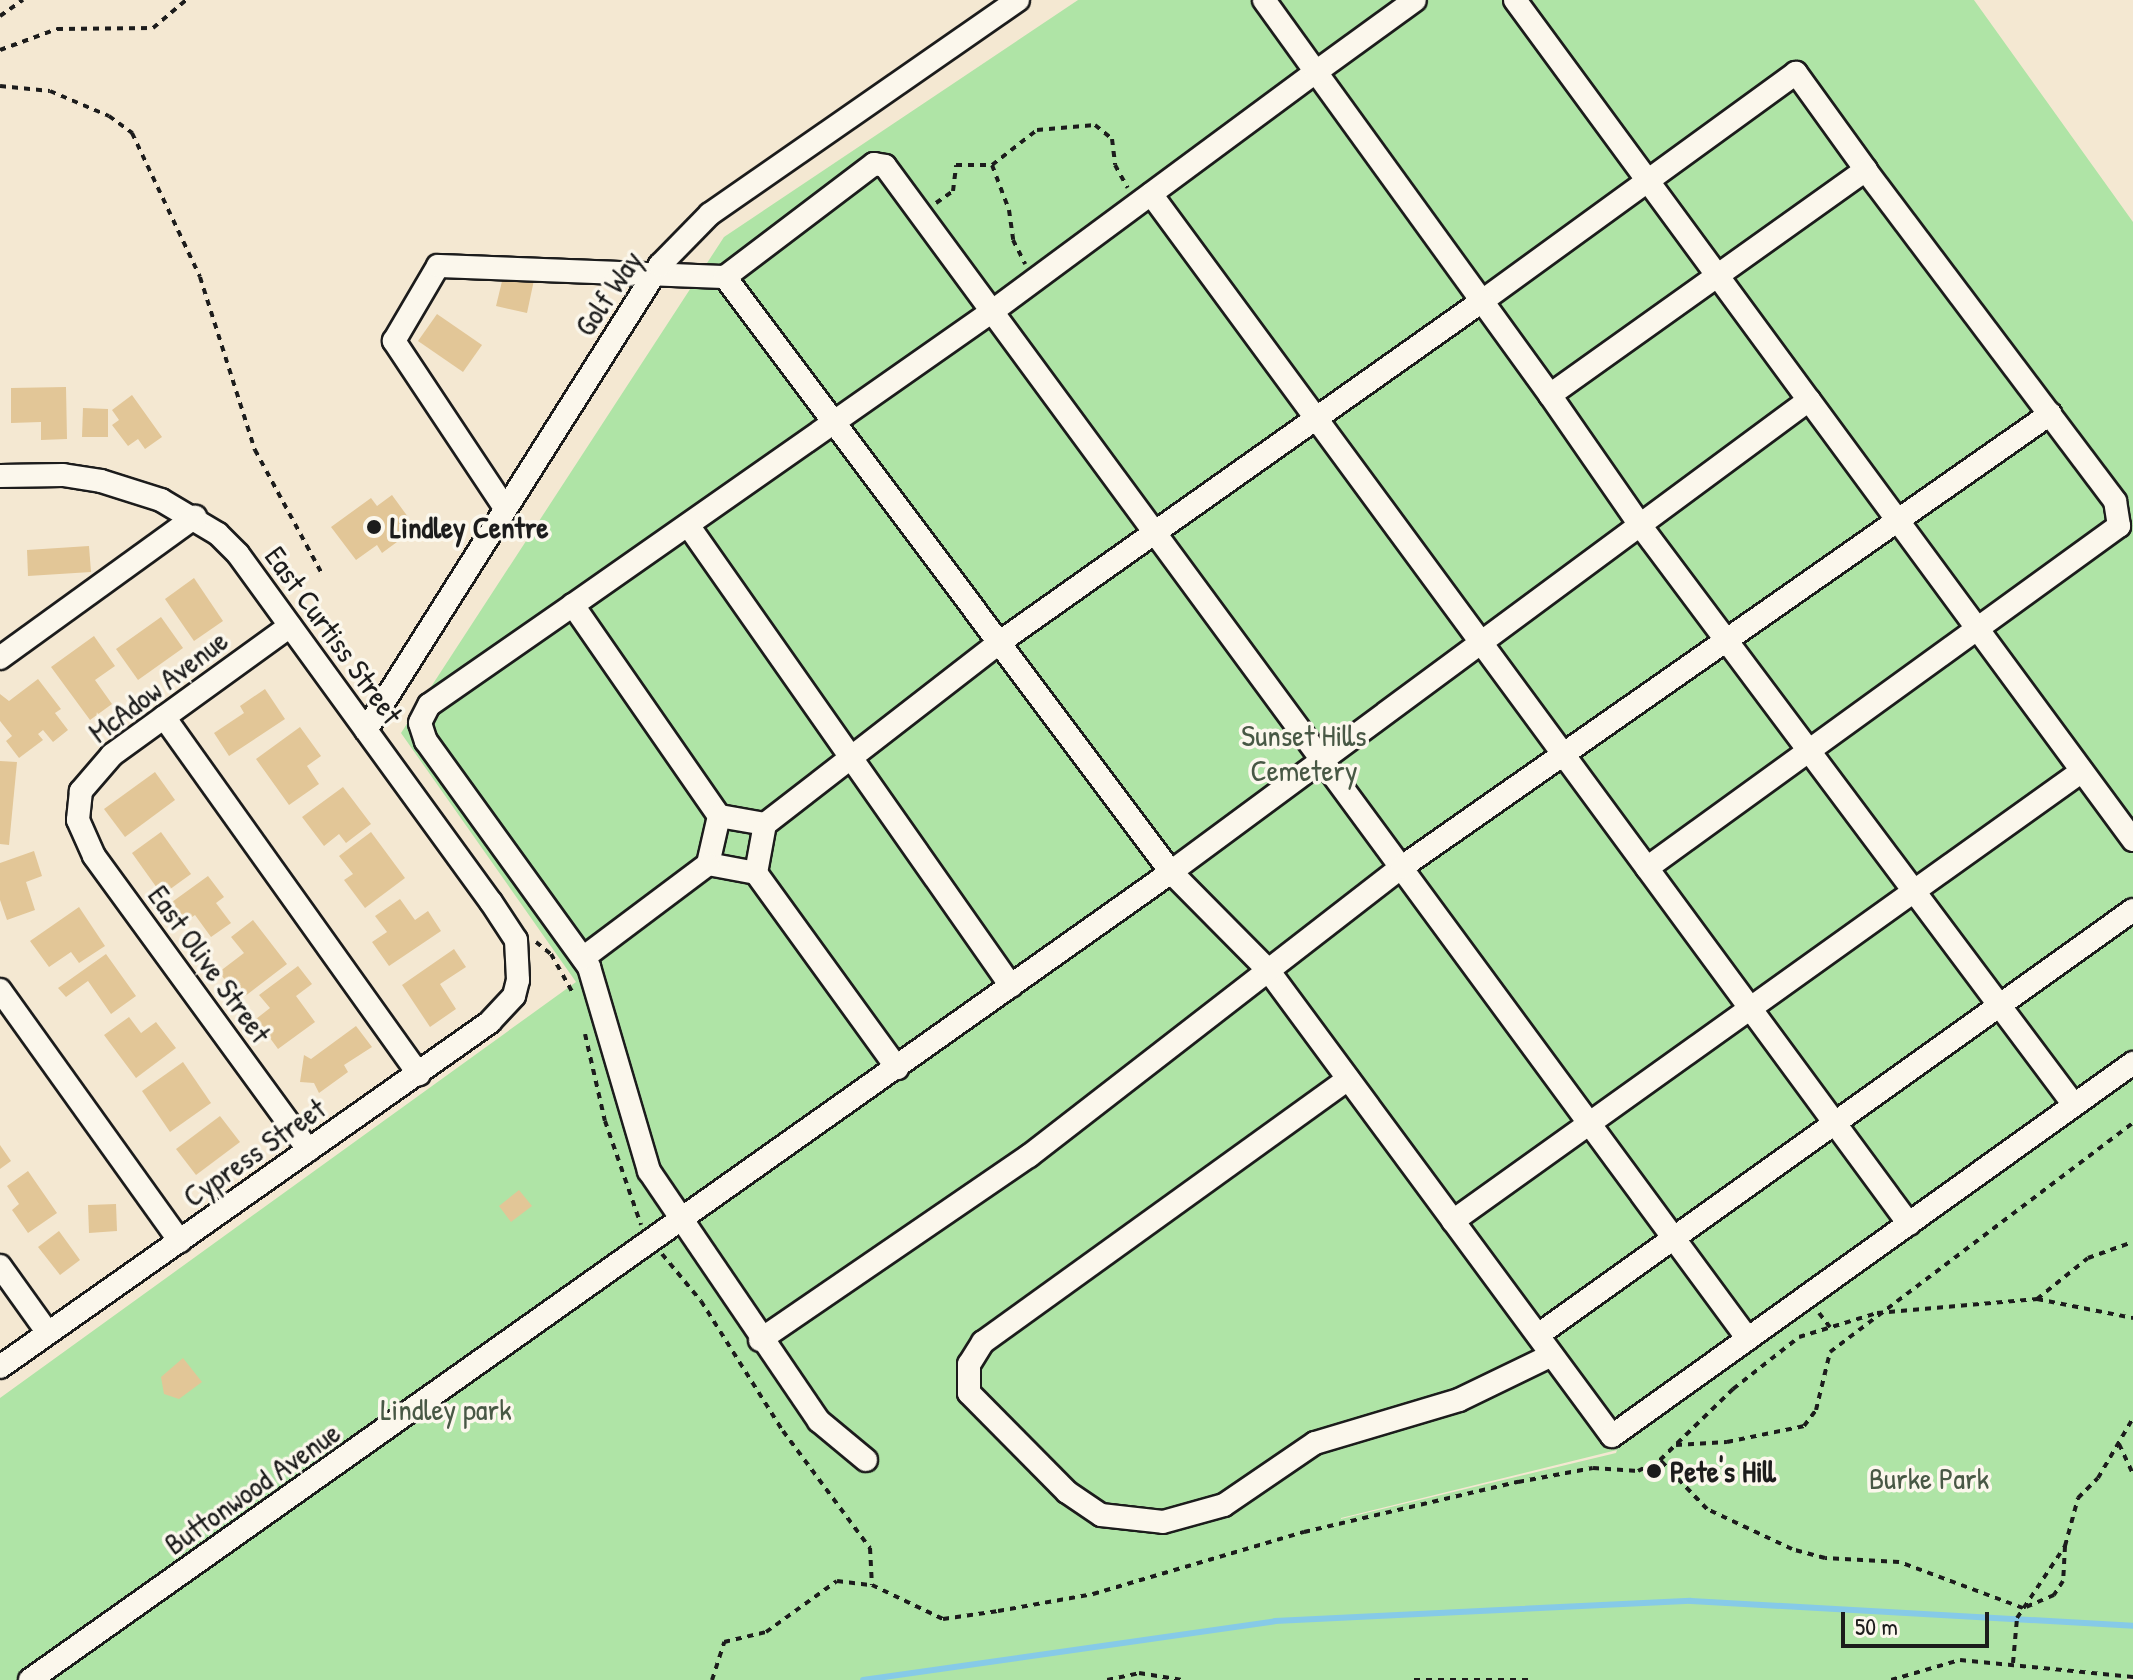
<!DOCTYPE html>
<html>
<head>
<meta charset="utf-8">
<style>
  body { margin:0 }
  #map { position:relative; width:2133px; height:1680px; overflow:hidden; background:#f4e8d2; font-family:"Patrick Hand",sans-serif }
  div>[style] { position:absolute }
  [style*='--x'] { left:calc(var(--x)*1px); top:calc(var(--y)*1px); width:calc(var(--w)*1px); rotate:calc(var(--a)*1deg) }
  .green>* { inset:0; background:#afe4a6 }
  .stream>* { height:6px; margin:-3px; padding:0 3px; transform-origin:3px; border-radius:3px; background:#86cae7 }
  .building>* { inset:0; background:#e2c697 }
  .path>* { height:4px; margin-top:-2px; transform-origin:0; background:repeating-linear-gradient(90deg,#1c1c1c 0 6px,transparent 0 12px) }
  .roads { filter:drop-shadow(2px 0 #1c1c1c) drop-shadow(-2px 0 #1c1c1c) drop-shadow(0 2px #1c1c1c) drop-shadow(0 -2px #1c1c1c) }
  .minor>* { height:22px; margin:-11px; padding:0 11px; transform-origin:11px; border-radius:11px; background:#fbf7ec }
  .dots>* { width:22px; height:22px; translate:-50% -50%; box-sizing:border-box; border:4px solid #fbf7ec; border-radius:50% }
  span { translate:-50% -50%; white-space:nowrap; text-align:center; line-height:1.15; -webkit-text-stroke:7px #fbf7ec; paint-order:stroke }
  .street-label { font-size:30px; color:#1c1c1c }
  .poi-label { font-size:30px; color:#1c1c1c; font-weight:700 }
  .left { translate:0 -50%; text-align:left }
  .park-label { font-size:30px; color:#485845 }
  .scale { position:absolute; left:1841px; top:1612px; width:148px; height:36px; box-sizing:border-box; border:4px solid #1c1c1c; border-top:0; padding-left:10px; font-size:24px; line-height:28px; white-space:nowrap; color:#1c1c1c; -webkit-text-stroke:6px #fbf7ec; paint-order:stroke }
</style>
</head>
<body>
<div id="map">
  <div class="green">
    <i style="clip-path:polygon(evenodd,1078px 0,1974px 0,2133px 222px,2133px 1675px,2126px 1680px,0 1680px,0 1398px,576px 982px,401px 733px,724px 237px,1078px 0,1617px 1450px,1616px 1453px,1341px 1519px,1341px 1518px,1617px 1450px)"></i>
  </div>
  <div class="stream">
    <i style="--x:863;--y:1680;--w:416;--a:-8.1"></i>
    <i style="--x:1275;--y:1621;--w:416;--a:-2.8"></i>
    <i style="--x:1691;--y:1601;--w:443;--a:3.2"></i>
  </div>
  <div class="building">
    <i style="clip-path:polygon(504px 273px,534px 280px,527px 313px,496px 306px)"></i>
    <i style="clip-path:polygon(437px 314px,482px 345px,463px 372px,418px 341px)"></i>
    <i style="clip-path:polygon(66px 387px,67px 439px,41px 440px,41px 422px,11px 423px,11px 388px)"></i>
    <i style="clip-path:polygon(132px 395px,162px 437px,145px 449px,138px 439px,128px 446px,112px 425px,119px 420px,112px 410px)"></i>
    <i style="clip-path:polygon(83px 408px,108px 409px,108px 437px,82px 437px)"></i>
    <i style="clip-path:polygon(392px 495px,416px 528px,382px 553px,377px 545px,356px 560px,331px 527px,371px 498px,377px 506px)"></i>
    <i style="clip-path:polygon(89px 546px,91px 572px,28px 576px,27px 550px)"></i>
    <i style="clip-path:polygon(194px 578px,223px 621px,194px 641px,165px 599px)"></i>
    <i style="clip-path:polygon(161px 617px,183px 648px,138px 680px,116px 649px)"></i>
    <i style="clip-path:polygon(94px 636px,115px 666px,95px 680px,112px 704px,90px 720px,51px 667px)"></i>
    <i style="clip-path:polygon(38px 679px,61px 709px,55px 713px,68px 730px,53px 742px,43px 730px,38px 734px,43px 740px,19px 758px,6px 741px,12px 736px,0 721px,0 694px,9px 701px)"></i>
    <i style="clip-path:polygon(265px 689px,285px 719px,229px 756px,214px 733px,244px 713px,240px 706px)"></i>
    <i style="clip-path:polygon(300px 727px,321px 756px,307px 766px,319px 784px,289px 805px,256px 759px)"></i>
    <i style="clip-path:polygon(0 761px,17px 762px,9px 845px,0 844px)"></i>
    <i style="clip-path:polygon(155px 772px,175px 800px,125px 837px,104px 809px)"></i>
    <i style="clip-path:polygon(343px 787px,371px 824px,346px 843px,339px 834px,324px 846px,302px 817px)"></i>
    <i style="clip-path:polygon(161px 832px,191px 874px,162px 895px,132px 853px)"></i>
    <i style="clip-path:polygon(371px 832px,405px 878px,365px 908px,344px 880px,353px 874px,339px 856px)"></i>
    <i style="clip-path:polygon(34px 851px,42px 876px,26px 882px,35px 910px,7px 920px,0 900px,0 863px)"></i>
    <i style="clip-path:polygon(208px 876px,224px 897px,216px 903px,231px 923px,211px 937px,195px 915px,186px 921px,172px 902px)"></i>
    <i style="clip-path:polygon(400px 899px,415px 920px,428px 911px,441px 931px,389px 966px,372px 942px,387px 932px,375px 916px)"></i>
    <i style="clip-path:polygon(79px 907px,105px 946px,79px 963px,71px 952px,49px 967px,30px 941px)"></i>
    <i style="clip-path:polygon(253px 920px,287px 964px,240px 1000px,219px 972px,244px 953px,231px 937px)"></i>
    <i style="clip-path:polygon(454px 949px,466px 967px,440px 984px,456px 1009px,430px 1027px,402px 985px)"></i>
    <i style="clip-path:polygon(106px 954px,136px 996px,111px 1014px,88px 981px,66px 997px,58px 988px)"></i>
    <i style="clip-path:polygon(298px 966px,312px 984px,296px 996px,315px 1022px,278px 1049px,256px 1019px,270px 1008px,259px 995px)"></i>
    <i style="clip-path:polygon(129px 1017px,141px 1033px,156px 1022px,176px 1048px,136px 1078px,104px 1035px)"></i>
    <i style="clip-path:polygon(356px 1026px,372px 1047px,344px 1065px,348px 1072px,319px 1093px,314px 1083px,300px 1082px,304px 1055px,311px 1059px)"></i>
    <i style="clip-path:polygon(183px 1062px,211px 1103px,170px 1132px,142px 1091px)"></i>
    <i style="clip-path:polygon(220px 1116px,240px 1142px,196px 1175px,176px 1149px)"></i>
    <i style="clip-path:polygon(0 1145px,11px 1161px,0 1169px)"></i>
    <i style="clip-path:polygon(28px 1171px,57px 1213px,28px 1233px,12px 1210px,19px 1204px,7px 1186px)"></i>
    <i style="clip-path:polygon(519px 1190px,532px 1206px,511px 1222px,499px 1206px)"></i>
    <i style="clip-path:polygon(116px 1204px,117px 1231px,89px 1233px,88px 1205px)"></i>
    <i style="clip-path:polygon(59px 1231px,80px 1260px,60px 1275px,38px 1247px)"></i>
    <i style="clip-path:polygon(183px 1358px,202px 1382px,179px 1399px,164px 1394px,161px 1377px)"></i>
  </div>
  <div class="path">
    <i style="--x:0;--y:16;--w:28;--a:-35"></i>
    <i style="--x:0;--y:50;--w:61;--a:-20.2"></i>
    <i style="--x:57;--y:29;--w:96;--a:-0.6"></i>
    <i style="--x:153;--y:28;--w:43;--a:-40.3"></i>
    <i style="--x:0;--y:86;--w:50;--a:5.7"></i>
    <i style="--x:50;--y:91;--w:64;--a:23"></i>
    <i style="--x:109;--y:116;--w:29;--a:36"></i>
    <i style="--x:132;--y:133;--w:159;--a:64.7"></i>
    <i style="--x:200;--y:277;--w:182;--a:72.4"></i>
    <i style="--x:255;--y:450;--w:143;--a:61.6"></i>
    <i style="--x:992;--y:165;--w:48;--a:69.3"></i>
    <i style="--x:1009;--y:210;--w:30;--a:82"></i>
    <i style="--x:1013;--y:240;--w:27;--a:63"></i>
    <i style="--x:936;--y:203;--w:21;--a:-35"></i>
    <i style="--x:953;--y:191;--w:26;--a:-83"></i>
    <i style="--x:956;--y:165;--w:36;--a:0"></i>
    <i style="--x:992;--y:165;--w:57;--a:-37.9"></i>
    <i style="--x:1037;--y:130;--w:58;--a:-4.9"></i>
    <i style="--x:1095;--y:125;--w:22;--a:39"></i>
    <i style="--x:1112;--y:139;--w:26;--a:83"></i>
    <i style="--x:1115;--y:165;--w:26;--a:61"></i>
    <i style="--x:536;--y:942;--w:19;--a:39"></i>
    <i style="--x:551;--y:954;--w:47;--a:60.7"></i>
    <i style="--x:585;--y:1034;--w:89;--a:77.1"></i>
    <i style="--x:605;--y:1121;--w:110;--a:70.9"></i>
    <i style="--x:662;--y:1254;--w:61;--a:50.3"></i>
    <i style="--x:701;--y:1301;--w:154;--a:57.8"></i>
    <i style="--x:783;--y:1431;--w:146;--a:53.4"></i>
    <i style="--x:870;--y:1548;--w:37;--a:87"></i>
    <i style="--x:2037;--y:1299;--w:65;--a:-38.8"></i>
    <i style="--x:2088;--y:1258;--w:48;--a:-19.6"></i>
    <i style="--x:1819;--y:1313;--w:18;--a:52"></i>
    <i style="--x:2119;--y:1444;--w:33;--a:65"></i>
    <i style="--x:1676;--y:1445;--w:51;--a:-3.4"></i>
    <i style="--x:1727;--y:1442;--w:79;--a:-11.7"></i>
    <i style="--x:1804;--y:1426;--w:20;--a:-53"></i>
    <i style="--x:1816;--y:1410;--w:60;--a:-76.4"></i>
    <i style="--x:1830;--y:1352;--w:380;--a:-37.1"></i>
    <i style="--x:2065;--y:1546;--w:35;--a:93"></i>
    <i style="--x:2063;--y:1581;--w:17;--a:123"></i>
    <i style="--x:2054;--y:1595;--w:34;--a:157"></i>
    <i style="--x:2023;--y:1608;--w:132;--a:-159.6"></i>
    <i style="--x:1899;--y:1562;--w:74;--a:-176.9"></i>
    <i style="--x:1825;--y:1558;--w:34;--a:-165"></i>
    <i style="--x:1792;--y:1549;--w:94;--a:-154.8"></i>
    <i style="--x:1707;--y:1509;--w:68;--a:-133.8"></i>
    <i style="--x:1660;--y:1460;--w:102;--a:-44.2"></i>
    <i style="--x:1733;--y:1389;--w:84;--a:-38.2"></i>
    <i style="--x:1799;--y:1337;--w:82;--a:-17.1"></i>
    <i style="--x:1877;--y:1313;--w:161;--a:-5"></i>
    <i style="--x:2037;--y:1299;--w:98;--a:11.2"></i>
    <i style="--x:2013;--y:1663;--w:45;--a:-84.9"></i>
    <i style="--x:2017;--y:1618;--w:87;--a:-56.3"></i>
    <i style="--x:2065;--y:1546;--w:50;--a:-74.8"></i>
    <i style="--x:2078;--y:1498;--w:28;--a:-45"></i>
    <i style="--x:2098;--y:1478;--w:69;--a:-59.7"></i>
    <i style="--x:712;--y:1680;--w:40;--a:-72"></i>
    <i style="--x:724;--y:1642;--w:43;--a:-13.4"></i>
    <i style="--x:766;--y:1632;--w:87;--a:-35.7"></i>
    <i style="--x:837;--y:1581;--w:35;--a:7"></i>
    <i style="--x:872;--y:1585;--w:79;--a:25.6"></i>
    <i style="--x:943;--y:1619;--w:56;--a:-8.3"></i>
    <i style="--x:998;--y:1611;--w:97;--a:-10.1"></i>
    <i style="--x:1093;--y:1594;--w:220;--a:-16.4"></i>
    <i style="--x:1304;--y:1532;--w:220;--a:-13.2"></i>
    <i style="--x:1518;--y:1482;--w:76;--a:-10.6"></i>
    <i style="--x:1593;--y:1468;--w:45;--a:3.8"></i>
    <i style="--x:1638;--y:1471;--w:25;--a:-27"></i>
    <i style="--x:1107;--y:1680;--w:33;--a:-12"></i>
    <i style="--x:1139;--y:1673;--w:44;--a:9.2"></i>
    <i style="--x:1414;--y:1680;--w:116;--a:0"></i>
    <i style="--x:1891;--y:1680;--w:72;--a:-16.2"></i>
    <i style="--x:1960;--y:1660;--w:174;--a:5.6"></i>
  </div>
  <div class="roads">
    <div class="minor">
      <i style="--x:1264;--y:0;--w:89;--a:54.2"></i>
      <i style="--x:1316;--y:72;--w:283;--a:54.1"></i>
      <i style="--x:1482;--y:301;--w:116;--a:54.1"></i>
      <i style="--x:1550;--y:395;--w:388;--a:-35.5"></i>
      <i style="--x:1866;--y:170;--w:120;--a:-125.8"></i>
      <i style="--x:1796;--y:73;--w:388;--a:144"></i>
      <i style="--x:1482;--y:301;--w:590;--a:144.72"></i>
      <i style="--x:1000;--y:642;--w:297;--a:142.2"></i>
      <i style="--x:765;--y:824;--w:47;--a:-170.1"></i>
      <i style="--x:719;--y:816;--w:257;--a:-124.7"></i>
      <i style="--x:573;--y:605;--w:514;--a:-35.02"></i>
      <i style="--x:994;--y:310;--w:400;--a:-36.5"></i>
      <i style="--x:1316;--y:72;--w:122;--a:-36"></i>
      <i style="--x:1515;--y:0;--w:496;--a:53.7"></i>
      <i style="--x:1151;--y:194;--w:1279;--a:53.65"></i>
      <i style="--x:1550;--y:395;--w:158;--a:55.3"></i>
      <i style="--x:1640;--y:525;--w:724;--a:53.19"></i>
      <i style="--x:0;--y:476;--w:63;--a:-0.9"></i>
      <i style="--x:63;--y:475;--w:38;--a:9"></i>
      <i style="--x:101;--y:481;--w:63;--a:17.6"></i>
      <i style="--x:161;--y:500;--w:66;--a:30.8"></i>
      <i style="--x:218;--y:534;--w:28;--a:45"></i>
      <i style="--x:238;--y:554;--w:430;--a:54"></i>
      <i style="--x:491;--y:902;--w:45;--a:56.7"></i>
      <i style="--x:516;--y:940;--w:40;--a:87.1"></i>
      <i style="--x:518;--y:980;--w:16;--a:104"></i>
      <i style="--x:514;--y:996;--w:35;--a:133"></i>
      <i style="--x:490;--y:1022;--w:599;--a:144.85"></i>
      <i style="--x:505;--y:508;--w:201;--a:-123.6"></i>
      <i style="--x:394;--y:341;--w:87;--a:-59.6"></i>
      <i style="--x:438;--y:266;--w:287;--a:2.2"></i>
      <i style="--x:725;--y:277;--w:187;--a:-37.2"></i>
      <i style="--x:874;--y:164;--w:11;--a:10"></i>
      <i style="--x:885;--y:166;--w:1456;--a:53.66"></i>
      <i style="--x:688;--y:525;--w:563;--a:54.98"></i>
      <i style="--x:573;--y:605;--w:175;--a:145.2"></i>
      <i style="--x:429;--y:705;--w:20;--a:117"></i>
      <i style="--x:420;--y:723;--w:19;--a:72"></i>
      <i style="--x:426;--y:741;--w:279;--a:54.2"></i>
      <i style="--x:589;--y:967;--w:213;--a:73.6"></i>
      <i style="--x:649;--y:1171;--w:302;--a:55.8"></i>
      <i style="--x:819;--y:1421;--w:61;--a:39.7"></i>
      <i style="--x:290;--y:626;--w:220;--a:144.1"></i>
      <i style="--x:112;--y:755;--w:48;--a:130.7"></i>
      <i style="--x:81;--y:791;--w:29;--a:96"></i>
      <i style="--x:78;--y:820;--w:39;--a:66"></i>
      <i style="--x:94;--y:856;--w:364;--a:53.9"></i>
      <i style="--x:0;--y:658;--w:241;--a:-35.9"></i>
      <i style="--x:164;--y:717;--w:439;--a:54.5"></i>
      <i style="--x:366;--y:730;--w:550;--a:-57.7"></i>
      <i style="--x:660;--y:265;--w:71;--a:-45.6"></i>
      <i style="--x:710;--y:214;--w:375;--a:-34.8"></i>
      <i style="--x:719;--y:816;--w:49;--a:102.9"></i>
      <i style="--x:708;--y:864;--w:49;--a:10.6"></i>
      <i style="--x:756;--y:873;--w:50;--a:-79.6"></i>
      <i style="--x:2133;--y:840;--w:546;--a:-126.37"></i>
      <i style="--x:1809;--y:400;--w:794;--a:143.51"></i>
      <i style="--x:1171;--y:872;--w:138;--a:45.3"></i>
      <i style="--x:1268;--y:970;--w:579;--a:53.57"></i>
      <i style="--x:1612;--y:1436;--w:641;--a:-35.6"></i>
      <i style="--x:1647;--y:868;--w:583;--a:-35.93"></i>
      <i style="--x:2119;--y:526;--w:25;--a:-99"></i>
      <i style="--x:2115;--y:501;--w:414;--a:-127"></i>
      <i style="--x:756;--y:873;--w:241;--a:54.1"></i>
      <i style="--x:583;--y:958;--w:156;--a:-36.9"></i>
      <i style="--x:0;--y:990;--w:309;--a:54.4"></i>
      <i style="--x:1348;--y:1079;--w:450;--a:144.2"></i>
      <i style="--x:983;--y:1342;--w:26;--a:122"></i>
      <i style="--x:969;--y:1364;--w:29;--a:90"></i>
      <i style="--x:969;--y:1393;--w:139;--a:45.3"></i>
      <i style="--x:1067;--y:1492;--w:41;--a:34.1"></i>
      <i style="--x:1101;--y:1515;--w:62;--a:6.4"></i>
      <i style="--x:1163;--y:1522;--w:63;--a:-15.6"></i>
      <i style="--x:1224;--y:1505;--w:110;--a:-34.3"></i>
      <i style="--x:1315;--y:1443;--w:150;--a:-16.6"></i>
      <i style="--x:1459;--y:1400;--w:103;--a:-25.8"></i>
      <i style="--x:1453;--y:1221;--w:773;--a:-35.58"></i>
      <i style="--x:0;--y:1266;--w:82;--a:54.4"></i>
      <i style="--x:1538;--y:1335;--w:731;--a:-35.54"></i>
      <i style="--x:760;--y:1340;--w:326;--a:-34.4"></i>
      <i style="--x:1029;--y:1156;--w:472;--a:-37.8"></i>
      <i style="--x:1402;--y:867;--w:791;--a:-34.96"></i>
      <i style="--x:30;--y:1680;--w:1398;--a:-35.3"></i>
      <i style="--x:1171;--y:872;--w:744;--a:-126.85"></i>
    </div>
  </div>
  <div class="dots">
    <i style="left:374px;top:527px;background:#1c1c1c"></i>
    <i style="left:1654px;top:1471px;background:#1c1c1c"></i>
  </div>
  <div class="street-label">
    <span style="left:608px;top:293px;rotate:-56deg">Golf Way</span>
    <span style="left:334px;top:635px;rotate:54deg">East Curtiss Street</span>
    <span style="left:158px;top:686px;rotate:-37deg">McAdow Avenue</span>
    <span style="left:210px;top:964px;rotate:54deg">East Olive Street</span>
    <span style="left:254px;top:1152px;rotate:-35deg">Cypress Street</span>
    <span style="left:252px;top:1488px;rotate:-35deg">Buttonwood Avenue</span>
  </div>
  <div class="poi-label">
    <span class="left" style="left:390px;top:527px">Lindley Centre</span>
    <span class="left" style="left:1670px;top:1471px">Pete's Hill</span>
  </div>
  <div class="park-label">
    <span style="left:1304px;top:752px">Sunset Hills<br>Cemetery</span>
    <span style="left:446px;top:1409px">Lindley park</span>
    <span style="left:1929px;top:1478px">Burke Park</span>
  </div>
  <div class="scale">50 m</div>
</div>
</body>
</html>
